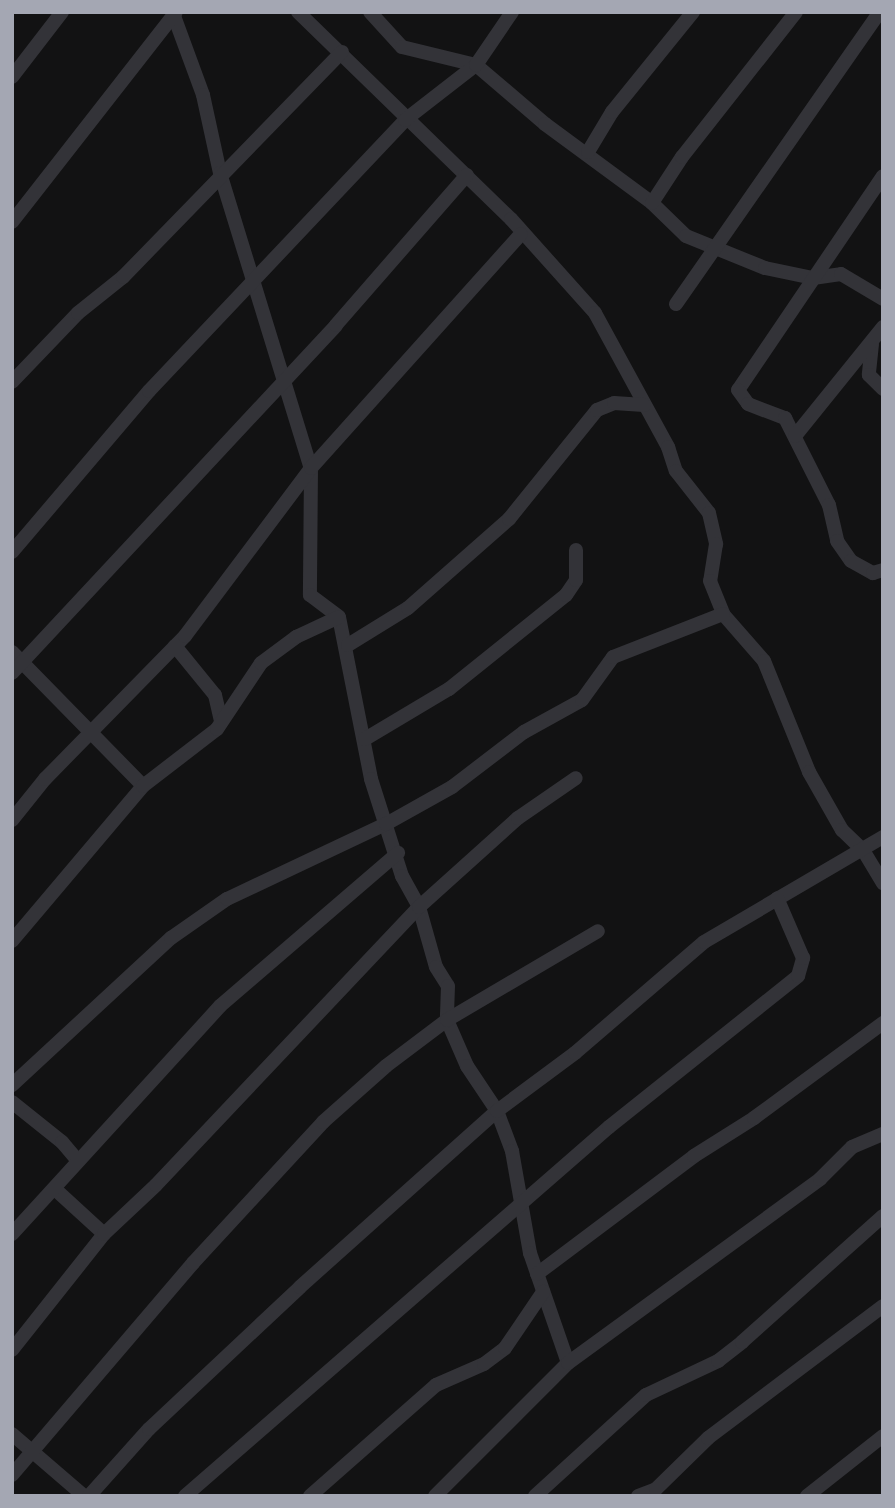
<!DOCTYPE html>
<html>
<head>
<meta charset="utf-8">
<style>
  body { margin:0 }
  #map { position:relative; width:895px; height:1508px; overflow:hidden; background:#121213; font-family:"Open Sans",sans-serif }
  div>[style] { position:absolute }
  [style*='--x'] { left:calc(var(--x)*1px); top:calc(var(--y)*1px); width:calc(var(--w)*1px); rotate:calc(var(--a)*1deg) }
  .minor>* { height:14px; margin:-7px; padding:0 7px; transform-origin:7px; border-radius:7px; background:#333338 }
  span { translate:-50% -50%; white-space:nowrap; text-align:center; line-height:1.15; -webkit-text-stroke:5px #0d0d0e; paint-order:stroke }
  .frame { position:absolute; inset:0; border:14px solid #a4a7b3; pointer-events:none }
</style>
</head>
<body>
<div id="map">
  <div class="minor">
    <i style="--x:298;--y:12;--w:297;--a:44.2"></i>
    <i style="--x:511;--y:219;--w:126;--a:48.2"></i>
    <i style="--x:595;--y:313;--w:153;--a:61.4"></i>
    <i style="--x:668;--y:447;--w:25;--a:72"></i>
    <i style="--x:676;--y:471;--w:53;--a:51.8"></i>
    <i style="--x:709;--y:513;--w:32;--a:77"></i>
    <i style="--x:716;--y:544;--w:37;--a:99"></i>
    <i style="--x:710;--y:581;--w:35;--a:68"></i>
    <i style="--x:723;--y:614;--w:62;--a:48.9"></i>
    <i style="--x:764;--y:661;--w:120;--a:67.9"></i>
    <i style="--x:809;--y:772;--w:67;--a:60.4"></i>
    <i style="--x:842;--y:830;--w:29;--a:44"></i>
    <i style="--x:863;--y:850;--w:39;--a:59"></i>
    <i style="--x:370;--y:12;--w:47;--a:47.6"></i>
    <i style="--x:402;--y:47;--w:76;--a:13.7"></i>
    <i style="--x:476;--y:65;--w:91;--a:40.5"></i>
    <i style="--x:545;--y:124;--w:133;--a:36.4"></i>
    <i style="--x:652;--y:203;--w:47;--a:44.1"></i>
    <i style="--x:686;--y:236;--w:85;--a:22.1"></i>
    <i style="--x:765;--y:268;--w:49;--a:11.8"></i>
    <i style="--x:813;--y:278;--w:28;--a:-8"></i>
    <i style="--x:841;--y:274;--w:49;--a:30.8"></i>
    <i style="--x:174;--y:16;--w:84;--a:69.8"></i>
    <i style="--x:203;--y:95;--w:80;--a:77.7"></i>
    <i style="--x:220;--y:173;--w:309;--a:72.9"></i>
    <i style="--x:311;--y:468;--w:127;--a:90.5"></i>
    <i style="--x:310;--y:595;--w:36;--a:37"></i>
    <i style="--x:339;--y:617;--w:165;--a:78.8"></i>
    <i style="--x:371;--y:779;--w:102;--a:72.3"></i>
    <i style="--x:402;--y:876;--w:35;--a:61"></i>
    <i style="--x:419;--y:907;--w:62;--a:74.2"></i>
    <i style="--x:436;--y:967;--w:22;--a:58"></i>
    <i style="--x:448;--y:986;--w:34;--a:92"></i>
    <i style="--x:447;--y:1020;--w:50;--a:66.5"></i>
    <i style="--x:467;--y:1066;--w:54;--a:56.3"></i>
    <i style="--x:497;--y:1111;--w:43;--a:69.4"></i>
    <i style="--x:512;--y:1151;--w:104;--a:80"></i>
    <i style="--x:530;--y:1253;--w:116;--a:70.9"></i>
    <i style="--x:12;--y:77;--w:82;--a:-52.4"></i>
    <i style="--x:588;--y:152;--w:47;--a:-59"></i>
    <i style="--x:612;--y:112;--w:129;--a:-51"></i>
    <i style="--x:883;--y:176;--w:258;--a:124.1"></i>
    <i style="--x:738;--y:390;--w:17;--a:54"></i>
    <i style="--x:748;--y:404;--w:40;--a:21"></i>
    <i style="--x:785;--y:418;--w:97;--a:63.2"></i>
    <i style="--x:829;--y:505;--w:37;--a:77"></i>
    <i style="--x:837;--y:541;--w:24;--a:55"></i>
    <i style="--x:851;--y:561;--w:25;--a:29"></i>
    <i style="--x:873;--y:573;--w:10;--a:-17"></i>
    <i style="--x:652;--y:203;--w:55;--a:-56.9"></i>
    <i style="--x:682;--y:157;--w:184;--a:-51.8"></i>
    <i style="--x:12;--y:222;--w:266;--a:-52"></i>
    <i style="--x:676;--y:304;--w:356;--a:-55.1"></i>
    <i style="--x:872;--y:344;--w:31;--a:96"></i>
    <i style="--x:869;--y:375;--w:20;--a:45"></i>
    <i style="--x:12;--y:382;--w:95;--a:-46.3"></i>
    <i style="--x:78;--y:313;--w:58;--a:-38.7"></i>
    <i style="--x:123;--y:277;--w:314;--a:-45.8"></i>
    <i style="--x:795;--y:436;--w:140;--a:-51.1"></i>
    <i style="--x:12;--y:552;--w:211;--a:-49.6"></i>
    <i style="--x:149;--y:391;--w:373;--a:-46.6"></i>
    <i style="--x:405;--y:120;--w:90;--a:-37.8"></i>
    <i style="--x:476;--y:65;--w:64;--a:-55.8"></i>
    <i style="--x:348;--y:645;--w:70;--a:-31.7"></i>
    <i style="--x:408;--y:608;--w:135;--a:-41.4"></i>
    <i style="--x:509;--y:519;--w:140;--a:-51.1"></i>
    <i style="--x:597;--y:410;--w:18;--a:-22"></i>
    <i style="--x:614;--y:403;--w:30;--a:4"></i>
    <i style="--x:175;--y:646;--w:63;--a:50.8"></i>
    <i style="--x:215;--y:695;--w:26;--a:77"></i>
    <i style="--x:12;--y:652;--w:187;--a:45.6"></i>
    <i style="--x:12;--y:673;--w:475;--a:-47"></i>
    <i style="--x:336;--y:325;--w:199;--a:-48.9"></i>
    <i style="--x:365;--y:739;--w:98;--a:-30.8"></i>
    <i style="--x:449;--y:689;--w:150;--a:-38.8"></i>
    <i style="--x:566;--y:595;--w:18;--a:-56"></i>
    <i style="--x:576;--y:580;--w:30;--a:-90"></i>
    <i style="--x:12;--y:820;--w:53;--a:-51.2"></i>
    <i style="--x:45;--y:779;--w:200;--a:-45.6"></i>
    <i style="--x:185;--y:636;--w:210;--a:-53.1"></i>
    <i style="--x:311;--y:468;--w:314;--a:-48.1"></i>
    <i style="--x:12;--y:941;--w:203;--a:-49.8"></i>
    <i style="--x:143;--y:786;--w:93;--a:-37.6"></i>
    <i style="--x:217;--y:729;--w:79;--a:-56.3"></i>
    <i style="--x:261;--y:663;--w:44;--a:-36.6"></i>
    <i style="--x:296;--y:637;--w:47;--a:-24.9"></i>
    <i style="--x:12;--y:1085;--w:217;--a:-42.8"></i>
    <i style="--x:171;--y:938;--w:68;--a:-34.9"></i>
    <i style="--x:227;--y:899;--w:176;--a:-25.3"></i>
    <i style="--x:386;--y:824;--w:76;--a:-29.3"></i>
    <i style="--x:452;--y:787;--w:91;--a:-37.4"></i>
    <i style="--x:524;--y:732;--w:66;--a:-28.9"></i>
    <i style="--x:582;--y:700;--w:53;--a:-54.2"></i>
    <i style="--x:613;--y:657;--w:118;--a:-21.4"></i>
    <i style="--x:12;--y:1102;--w:64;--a:38.7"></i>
    <i style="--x:62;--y:1142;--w:23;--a:50"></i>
    <i style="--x:56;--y:1190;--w:65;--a:42.5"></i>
    <i style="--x:12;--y:1234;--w:309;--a:-47.6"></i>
    <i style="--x:220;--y:1006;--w:235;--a:-40.7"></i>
    <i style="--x:537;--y:1274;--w:196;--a:-36.9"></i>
    <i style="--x:694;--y:1156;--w:71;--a:-32.3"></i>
    <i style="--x:754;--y:1118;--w:160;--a:-36.4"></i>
    <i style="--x:12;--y:1350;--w:148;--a:-51.6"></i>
    <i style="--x:104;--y:1234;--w:71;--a:-43.3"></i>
    <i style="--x:156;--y:1185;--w:383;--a:-46.6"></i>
    <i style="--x:419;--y:907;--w:133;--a:-42"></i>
    <i style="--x:518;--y:818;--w:70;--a:-34.6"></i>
    <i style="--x:12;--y:1434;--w:95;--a:40.7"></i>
    <i style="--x:12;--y:1475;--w:279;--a:-49.5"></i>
    <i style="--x:193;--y:1263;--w:192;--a:-47.3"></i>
    <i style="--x:323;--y:1122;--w:84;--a:-41.6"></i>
    <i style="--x:386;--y:1066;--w:76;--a:-37"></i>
    <i style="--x:447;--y:1020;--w:175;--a:-30.5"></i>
    <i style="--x:89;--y:1496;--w:90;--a:-48.2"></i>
    <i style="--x:149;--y:1429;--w:207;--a:-43.2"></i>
    <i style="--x:300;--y:1287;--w:264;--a:-41.8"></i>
    <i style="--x:497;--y:1111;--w:97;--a:-36.6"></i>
    <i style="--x:575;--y:1053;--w:170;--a:-40.7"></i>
    <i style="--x:704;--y:942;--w:208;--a:-30.4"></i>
    <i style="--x:185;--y:1496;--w:562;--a:-41.03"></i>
    <i style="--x:609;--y:1127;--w:242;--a:-38.6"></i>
    <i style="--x:798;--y:976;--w:19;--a:-74"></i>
    <i style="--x:803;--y:958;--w:65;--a:-113.4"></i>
    <i style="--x:310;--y:1496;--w:168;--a:-41.4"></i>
    <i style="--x:436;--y:1385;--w:52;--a:-23.6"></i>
    <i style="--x:484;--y:1364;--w:26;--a:-37"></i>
    <i style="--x:505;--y:1348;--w:68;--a:-55.8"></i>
    <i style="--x:435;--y:1496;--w:188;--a:-45"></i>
    <i style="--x:568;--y:1363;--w:312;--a:-36.1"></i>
    <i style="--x:820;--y:1179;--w:45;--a:-45"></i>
    <i style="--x:852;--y:1147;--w:34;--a:-23"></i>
    <i style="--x:535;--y:1496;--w:150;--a:-42.3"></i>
    <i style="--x:646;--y:1395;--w:80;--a:-25.3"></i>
    <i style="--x:718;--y:1361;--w:31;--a:-38"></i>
    <i style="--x:742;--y:1342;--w:189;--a:-41.8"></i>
    <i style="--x:638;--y:1496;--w:19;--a:-21"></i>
    <i style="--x:656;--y:1489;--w:73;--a:-44.4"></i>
    <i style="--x:708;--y:1438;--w:219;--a:-37"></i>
    <i style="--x:807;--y:1496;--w:97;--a:-38.3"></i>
  </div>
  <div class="frame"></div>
</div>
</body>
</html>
